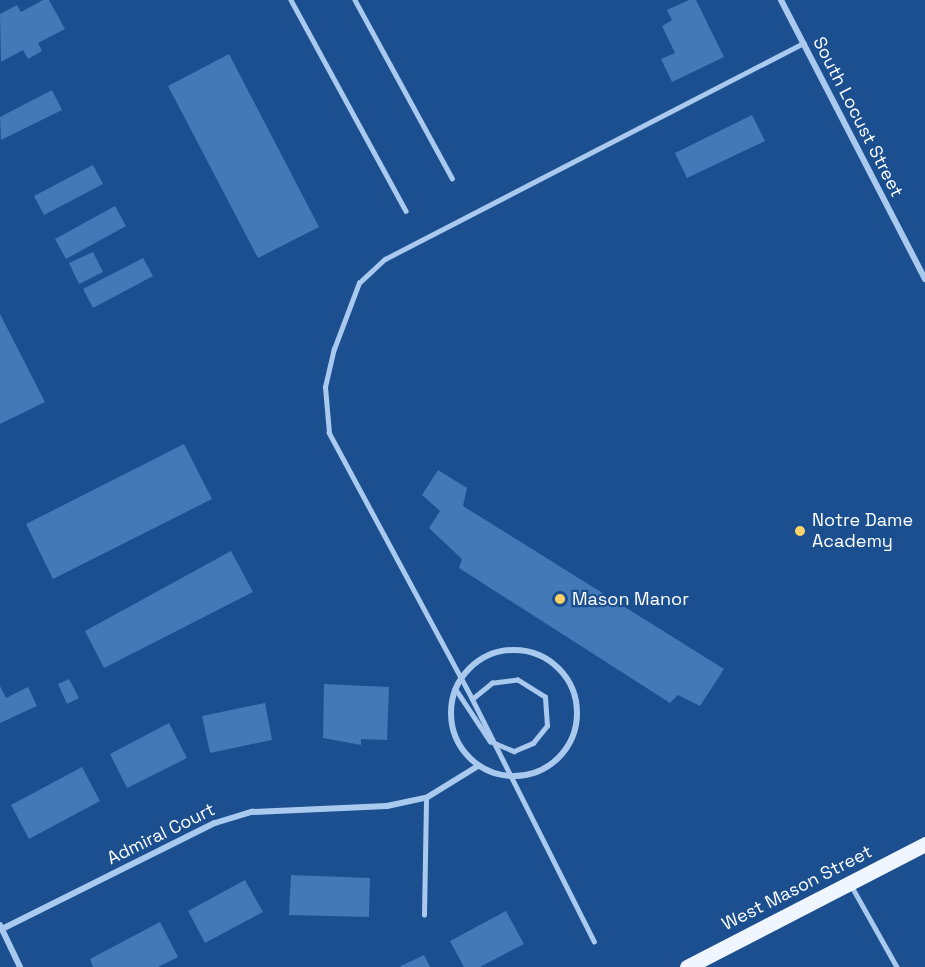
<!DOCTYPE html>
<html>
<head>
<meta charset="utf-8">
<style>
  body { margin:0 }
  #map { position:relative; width:925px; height:967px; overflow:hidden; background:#1b4f8f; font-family:"Space Grotesk",sans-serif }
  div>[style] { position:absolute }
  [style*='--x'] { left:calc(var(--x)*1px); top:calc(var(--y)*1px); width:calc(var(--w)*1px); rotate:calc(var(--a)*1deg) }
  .building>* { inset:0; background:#4478b7 }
  .lane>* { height:4.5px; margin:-2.25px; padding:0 2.25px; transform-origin:2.25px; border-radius:2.25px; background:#a9c9ee }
  .street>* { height:6px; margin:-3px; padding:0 3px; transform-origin:3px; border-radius:3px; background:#a9c9ee }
  .primary>* { height:15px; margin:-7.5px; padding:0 7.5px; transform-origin:7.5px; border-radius:7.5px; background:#f0f6ff }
  .lane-bridge>* { height:4.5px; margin:-2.25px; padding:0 2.25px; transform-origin:2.25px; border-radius:2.25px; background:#a9c9ee }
  .street-bridge>* { height:6px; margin:-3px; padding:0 3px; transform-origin:3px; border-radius:3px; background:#a9c9ee }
  .street-bridge>.ring { margin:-3px; padding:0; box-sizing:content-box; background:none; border:6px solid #a9c9ee; border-radius:50% }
  .dots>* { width:16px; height:16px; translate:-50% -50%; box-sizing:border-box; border:3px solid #1b4f8f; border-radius:50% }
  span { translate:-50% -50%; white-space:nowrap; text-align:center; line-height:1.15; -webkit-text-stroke:4.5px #1b4f8f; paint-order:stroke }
  .street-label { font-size:18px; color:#fff }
  .poi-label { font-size:18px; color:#fff }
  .left { translate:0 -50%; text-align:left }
</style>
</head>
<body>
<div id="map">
  <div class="building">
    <i style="clip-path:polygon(43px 0,49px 0,65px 29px,38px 43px,42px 51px,28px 59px,23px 50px,1px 62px,0 14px,17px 5px,21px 12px)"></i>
    <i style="clip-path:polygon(689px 0,696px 0,724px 57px,672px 82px,661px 59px,675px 53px,662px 26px,672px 20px,667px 10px)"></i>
    <i style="clip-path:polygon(229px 54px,319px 227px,258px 258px,168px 86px)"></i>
    <i style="clip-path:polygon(52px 90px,62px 110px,1px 140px,0 117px)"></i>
    <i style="clip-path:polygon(752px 115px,765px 141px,687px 178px,675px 153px)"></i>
    <i style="clip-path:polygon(93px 165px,103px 184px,44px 215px,34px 196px)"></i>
    <i style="clip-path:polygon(115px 206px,126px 226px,66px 259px,55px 239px)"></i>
    <i style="clip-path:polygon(93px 252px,103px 272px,79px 284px,69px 263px)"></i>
    <i style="clip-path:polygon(143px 258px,153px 276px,93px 308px,83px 289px)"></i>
    <i style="clip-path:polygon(0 314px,45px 402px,0 424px)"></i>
    <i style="clip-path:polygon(184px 444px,212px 499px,53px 579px,26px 524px)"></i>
    <i style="clip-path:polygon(438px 470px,467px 488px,463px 506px,724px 669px,700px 706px,678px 695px,670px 703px,459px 568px,462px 559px,429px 528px,440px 511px,422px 495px)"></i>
    <i style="clip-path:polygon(231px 551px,253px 592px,104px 668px,85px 631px)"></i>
    <i style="clip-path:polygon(69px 679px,79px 698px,67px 704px,58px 684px)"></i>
    <i style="clip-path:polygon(324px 684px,389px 687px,387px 740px,361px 739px,361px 745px,323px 738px)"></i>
    <i style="clip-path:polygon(0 686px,6px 698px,28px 687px,37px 706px,0 723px)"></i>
    <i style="clip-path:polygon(265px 703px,272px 740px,210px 753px,202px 716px)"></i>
    <i style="clip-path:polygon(169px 723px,187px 758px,127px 788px,110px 754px)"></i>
    <i style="clip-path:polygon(82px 767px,100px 801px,29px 839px,11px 805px)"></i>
    <i style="clip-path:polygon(291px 875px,370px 878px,369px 917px,289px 915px)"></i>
    <i style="clip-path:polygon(245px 880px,263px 912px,205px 943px,188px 911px)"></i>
    <i style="clip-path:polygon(506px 911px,524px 944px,480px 967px,464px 967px,450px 941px)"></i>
    <i style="clip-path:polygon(160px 922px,178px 957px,158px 967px,93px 967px,90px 959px)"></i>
    <i style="clip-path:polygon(424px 955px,430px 967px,399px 967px)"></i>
  </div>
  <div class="lane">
    <i style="--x:291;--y:0;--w:240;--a:61.4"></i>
    <i style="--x:355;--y:0;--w:203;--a:61.4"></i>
    <i style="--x:472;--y:699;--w:26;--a:-39"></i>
    <i style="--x:851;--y:885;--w:94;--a:60.7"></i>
    <i style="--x:424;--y:915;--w:117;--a:-89"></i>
    <i style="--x:594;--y:942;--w:272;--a:-116.7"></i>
    <i style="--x:472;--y:699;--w:302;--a:-118.3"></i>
    <i style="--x:329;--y:433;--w:46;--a:-95"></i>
    <i style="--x:325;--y:387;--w:39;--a:-77"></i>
    <i style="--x:334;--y:349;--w:71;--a:-69.3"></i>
    <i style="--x:359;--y:283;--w:35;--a:-43"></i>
    <i style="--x:385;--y:259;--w:471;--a:-27.3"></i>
  </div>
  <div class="street">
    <i style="--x:781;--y:0;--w:314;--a:62.7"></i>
    <i style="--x:0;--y:925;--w:47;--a:64.5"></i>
    <i style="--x:2;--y:929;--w:238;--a:-26.5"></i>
    <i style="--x:215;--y:823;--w:39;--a:-17"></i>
    <i style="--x:252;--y:812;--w:135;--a:-2.5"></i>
    <i style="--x:387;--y:806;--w:40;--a:-12"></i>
    <i style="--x:426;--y:798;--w:61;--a:-31.6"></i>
  </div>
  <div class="primary">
    <i style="--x:687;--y:967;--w:268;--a:-27.3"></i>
  </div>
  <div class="lane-bridge">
    <i style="--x:455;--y:688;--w:64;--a:56.6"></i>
    <i style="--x:490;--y:741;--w:26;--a:23"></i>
    <i style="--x:514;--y:751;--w:21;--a:-23"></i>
    <i style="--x:533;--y:743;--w:22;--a:-51"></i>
    <i style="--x:547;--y:726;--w:29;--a:-94"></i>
    <i style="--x:545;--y:697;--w:32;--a:-148"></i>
    <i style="--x:518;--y:680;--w:26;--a:173"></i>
  </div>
  <div class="street-bridge">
    <i class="ring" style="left:451px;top:650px;width:120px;height:120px"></i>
  </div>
  <div class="dots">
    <i style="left:800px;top:531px;background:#ffd166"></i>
    <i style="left:560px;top:599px;background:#ffd166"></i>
  </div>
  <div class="street-label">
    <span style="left:858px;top:117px;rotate:63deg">South Locust Street</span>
    <span style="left:161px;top:834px;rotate:-26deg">Admiral Court</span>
    <span style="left:797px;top:888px;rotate:-27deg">West Mason Street</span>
  </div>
  <div class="poi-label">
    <span class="left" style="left:812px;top:531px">Notre Dame<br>Academy</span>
    <span class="left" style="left:572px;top:599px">Mason Manor</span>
  </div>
</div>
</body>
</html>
